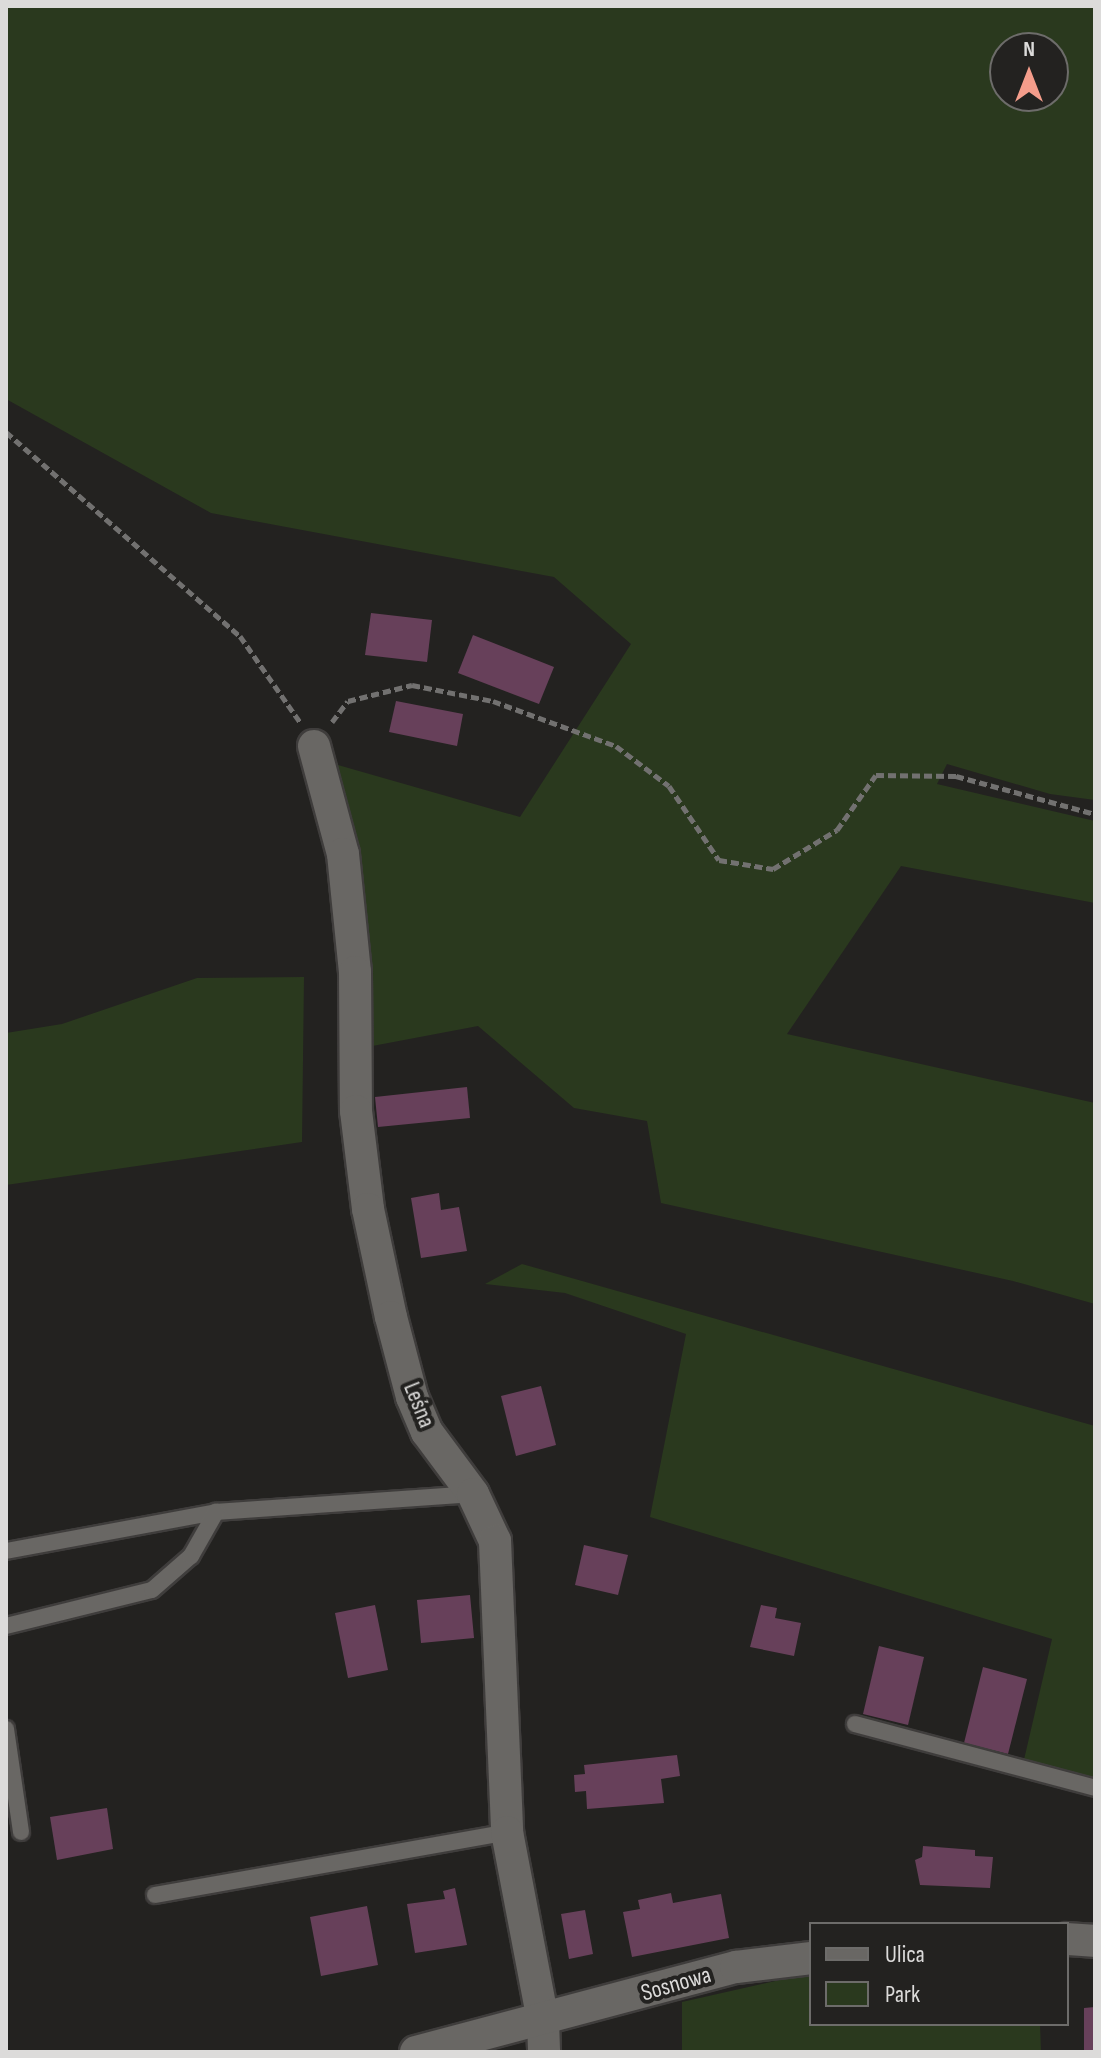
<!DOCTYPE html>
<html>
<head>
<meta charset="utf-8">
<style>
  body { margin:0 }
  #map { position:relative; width:1101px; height:2058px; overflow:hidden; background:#232220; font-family:"Sofia Sans Condensed",sans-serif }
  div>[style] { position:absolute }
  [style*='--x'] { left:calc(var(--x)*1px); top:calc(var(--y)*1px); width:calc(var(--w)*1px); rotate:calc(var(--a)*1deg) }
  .green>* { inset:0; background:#2a391e }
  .building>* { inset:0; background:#67405a }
  .path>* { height:5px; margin-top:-2.5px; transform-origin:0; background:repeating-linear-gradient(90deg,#727170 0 8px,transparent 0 12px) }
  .roads { filter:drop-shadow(2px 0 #3f3d3c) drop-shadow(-2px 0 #3f3d3c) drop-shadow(0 2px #3f3d3c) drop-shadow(0 -2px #3f3d3c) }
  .lane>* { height:16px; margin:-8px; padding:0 8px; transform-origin:8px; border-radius:8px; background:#696764 }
  .street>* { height:32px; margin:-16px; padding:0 16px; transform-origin:16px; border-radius:16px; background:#696764 }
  span { translate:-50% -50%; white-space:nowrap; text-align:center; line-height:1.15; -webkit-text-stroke:8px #232220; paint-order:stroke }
  .street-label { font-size:24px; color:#dcdbda }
  .frame { position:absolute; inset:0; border:8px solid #dcdbda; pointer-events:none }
  .legend { position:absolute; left:809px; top:1922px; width:260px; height:104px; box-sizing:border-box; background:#232220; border:2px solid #6d6c6a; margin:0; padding:10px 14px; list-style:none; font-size:24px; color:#dcdbda }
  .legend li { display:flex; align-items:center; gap:16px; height:40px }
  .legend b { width:40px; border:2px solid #6d6c6a }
  .north { position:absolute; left:989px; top:32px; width:80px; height:80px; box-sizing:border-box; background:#232220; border:2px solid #6d6c6a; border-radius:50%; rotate:0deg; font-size:22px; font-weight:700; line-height:32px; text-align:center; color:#dcdbda }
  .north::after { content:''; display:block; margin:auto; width:28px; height:36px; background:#f49d8b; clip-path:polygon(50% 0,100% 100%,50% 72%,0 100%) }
</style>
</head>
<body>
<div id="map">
  <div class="green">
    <i style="clip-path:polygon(evenodd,6px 6px,1095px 6px,1095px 800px,1050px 794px,947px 764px,937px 784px,1095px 821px,1095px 903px,901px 866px,787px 1034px,1095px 1103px,1095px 1304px,1013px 1281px,661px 1203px,647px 1121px,574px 1108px,478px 1026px,367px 1047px,331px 763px,520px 817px,631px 644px,554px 577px,211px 513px,6px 399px,6px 6px,1005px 48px,1053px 48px,1053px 96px,1005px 96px,1005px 48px)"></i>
    <i style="clip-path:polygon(304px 977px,302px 1142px,6px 1185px,6px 1033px,62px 1024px,197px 978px)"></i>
    <i style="clip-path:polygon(522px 1264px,1095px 1426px,1095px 1784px,1023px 1764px,1052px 1639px,650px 1517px,686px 1334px,565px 1293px,485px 1284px)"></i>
    <i style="clip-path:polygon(811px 1973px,811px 2024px,1040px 2024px,1041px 2052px,682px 2052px,682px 2002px)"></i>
  </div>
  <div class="building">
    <i style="clip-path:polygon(371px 613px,432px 620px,427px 662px,365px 655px)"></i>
    <i style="clip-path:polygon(473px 635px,554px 667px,539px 704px,458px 673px)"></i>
    <i style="clip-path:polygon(396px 701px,463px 714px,457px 746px,389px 732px)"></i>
    <i style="clip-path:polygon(467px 1087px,470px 1118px,378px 1127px,375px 1097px)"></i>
    <i style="clip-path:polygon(439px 1193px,441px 1210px,459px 1207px,467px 1251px,421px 1258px,411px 1198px)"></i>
    <i style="clip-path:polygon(541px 1386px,556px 1445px,516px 1456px,501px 1396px)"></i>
    <i style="clip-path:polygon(584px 1545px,628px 1555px,618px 1595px,575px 1585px)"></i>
    <i style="clip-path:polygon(470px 1595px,474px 1638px,421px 1643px,417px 1600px)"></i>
    <i style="clip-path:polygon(375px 1605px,388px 1670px,348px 1678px,335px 1613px)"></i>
    <i style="clip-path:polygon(761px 1605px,777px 1608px,775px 1618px,801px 1623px,794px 1656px,750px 1647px)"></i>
    <i style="clip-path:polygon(879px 1646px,924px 1657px,908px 1725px,863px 1714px)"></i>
    <i style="clip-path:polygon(983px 1667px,1027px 1679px,1008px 1754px,964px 1743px)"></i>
    <i style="clip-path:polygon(677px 1755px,680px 1776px,661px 1779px,664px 1803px,587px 1809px,586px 1791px,575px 1792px,574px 1775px,585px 1774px,584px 1765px)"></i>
    <i style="clip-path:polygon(107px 1808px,113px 1849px,57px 1860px,50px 1817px)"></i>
    <i style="clip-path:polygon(923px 1846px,975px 1850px,975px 1856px,993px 1857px,990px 1888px,920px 1885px,915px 1860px,922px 1857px)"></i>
    <i style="clip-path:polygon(455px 1888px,467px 1945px,415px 1953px,407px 1904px,445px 1899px,443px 1891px)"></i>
    <i style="clip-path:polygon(671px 1893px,673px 1903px,721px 1894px,729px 1938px,632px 1957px,623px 1912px,640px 1909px,638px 1900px)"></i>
    <i style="clip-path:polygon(367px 1906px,378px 1965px,321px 1976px,310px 1917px)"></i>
    <i style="clip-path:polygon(585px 1910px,593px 1954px,569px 1959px,561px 1914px)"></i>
    <i style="clip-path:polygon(1095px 2007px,1095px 2052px,1084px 2052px,1084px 2008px)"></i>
  </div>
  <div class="path">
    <i style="--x:6;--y:432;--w:310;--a:41.1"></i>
    <i style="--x:240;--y:636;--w:105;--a:55.1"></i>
    <i style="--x:332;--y:722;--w:26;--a:-53"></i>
    <i style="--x:348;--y:701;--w:66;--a:-14"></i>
    <i style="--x:412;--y:685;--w:83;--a:11.2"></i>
    <i style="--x:493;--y:701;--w:131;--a:20.1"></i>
    <i style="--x:616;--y:746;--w:66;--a:37"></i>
    <i style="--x:669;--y:786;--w:89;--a:56"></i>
    <i style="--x:719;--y:860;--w:55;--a:9.5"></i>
    <i style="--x:773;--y:869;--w:75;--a:-31.4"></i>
    <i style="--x:837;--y:830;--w:67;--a:-54.7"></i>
    <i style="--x:876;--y:775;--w:80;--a:0.7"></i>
    <i style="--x:956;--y:776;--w:144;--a:15.3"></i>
  </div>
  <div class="roads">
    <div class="lane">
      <i style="--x:6;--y:1551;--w:214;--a:-10.5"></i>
      <i style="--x:216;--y:1512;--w:258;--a:-4"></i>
      <i style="--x:6;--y:1626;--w:150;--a:-13.9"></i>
      <i style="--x:152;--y:1590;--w:52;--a:-41.1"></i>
      <i style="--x:191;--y:1556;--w:51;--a:-60.4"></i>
      <i style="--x:855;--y:1724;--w:248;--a:14.9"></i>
      <i style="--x:6;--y:1729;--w:104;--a:81.7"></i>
      <i style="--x:155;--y:1895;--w:358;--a:-10.1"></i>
    </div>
    <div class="street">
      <i style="--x:314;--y:746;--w:112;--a:75"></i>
      <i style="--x:343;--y:854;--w:119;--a:84.2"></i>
      <i style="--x:355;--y:972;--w:139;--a:89.6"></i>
      <i style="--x:356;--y:1111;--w:99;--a:83"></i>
      <i style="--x:368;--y:1209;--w:110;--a:78"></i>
      <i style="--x:391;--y:1317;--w:83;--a:75.3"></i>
      <i style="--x:412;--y:1397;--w:38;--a:67"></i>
      <i style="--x:427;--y:1432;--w:77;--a:53.4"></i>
      <i style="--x:473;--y:1494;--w:52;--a:64.9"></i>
      <i style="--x:495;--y:1541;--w:291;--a:87.6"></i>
      <i style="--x:507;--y:1832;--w:192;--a:79.2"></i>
      <i style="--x:543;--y:2021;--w:31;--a:88"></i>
      <i style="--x:1067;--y:1939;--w:28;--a:4"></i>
      <i style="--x:416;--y:2052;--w:331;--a:-14.9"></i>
      <i style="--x:736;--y:1967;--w:76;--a:-6.8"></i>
    </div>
  </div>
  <div class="street-label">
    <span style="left:419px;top:1405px;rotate:68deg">Leśna</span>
    <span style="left:676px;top:1984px;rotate:-16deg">Sosnowa</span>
  </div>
  <div class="frame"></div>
  <ul class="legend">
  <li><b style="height:10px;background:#696764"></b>Ulica</li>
  <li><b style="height:22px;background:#2a391e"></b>Park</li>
  </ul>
  <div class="north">N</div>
</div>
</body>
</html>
